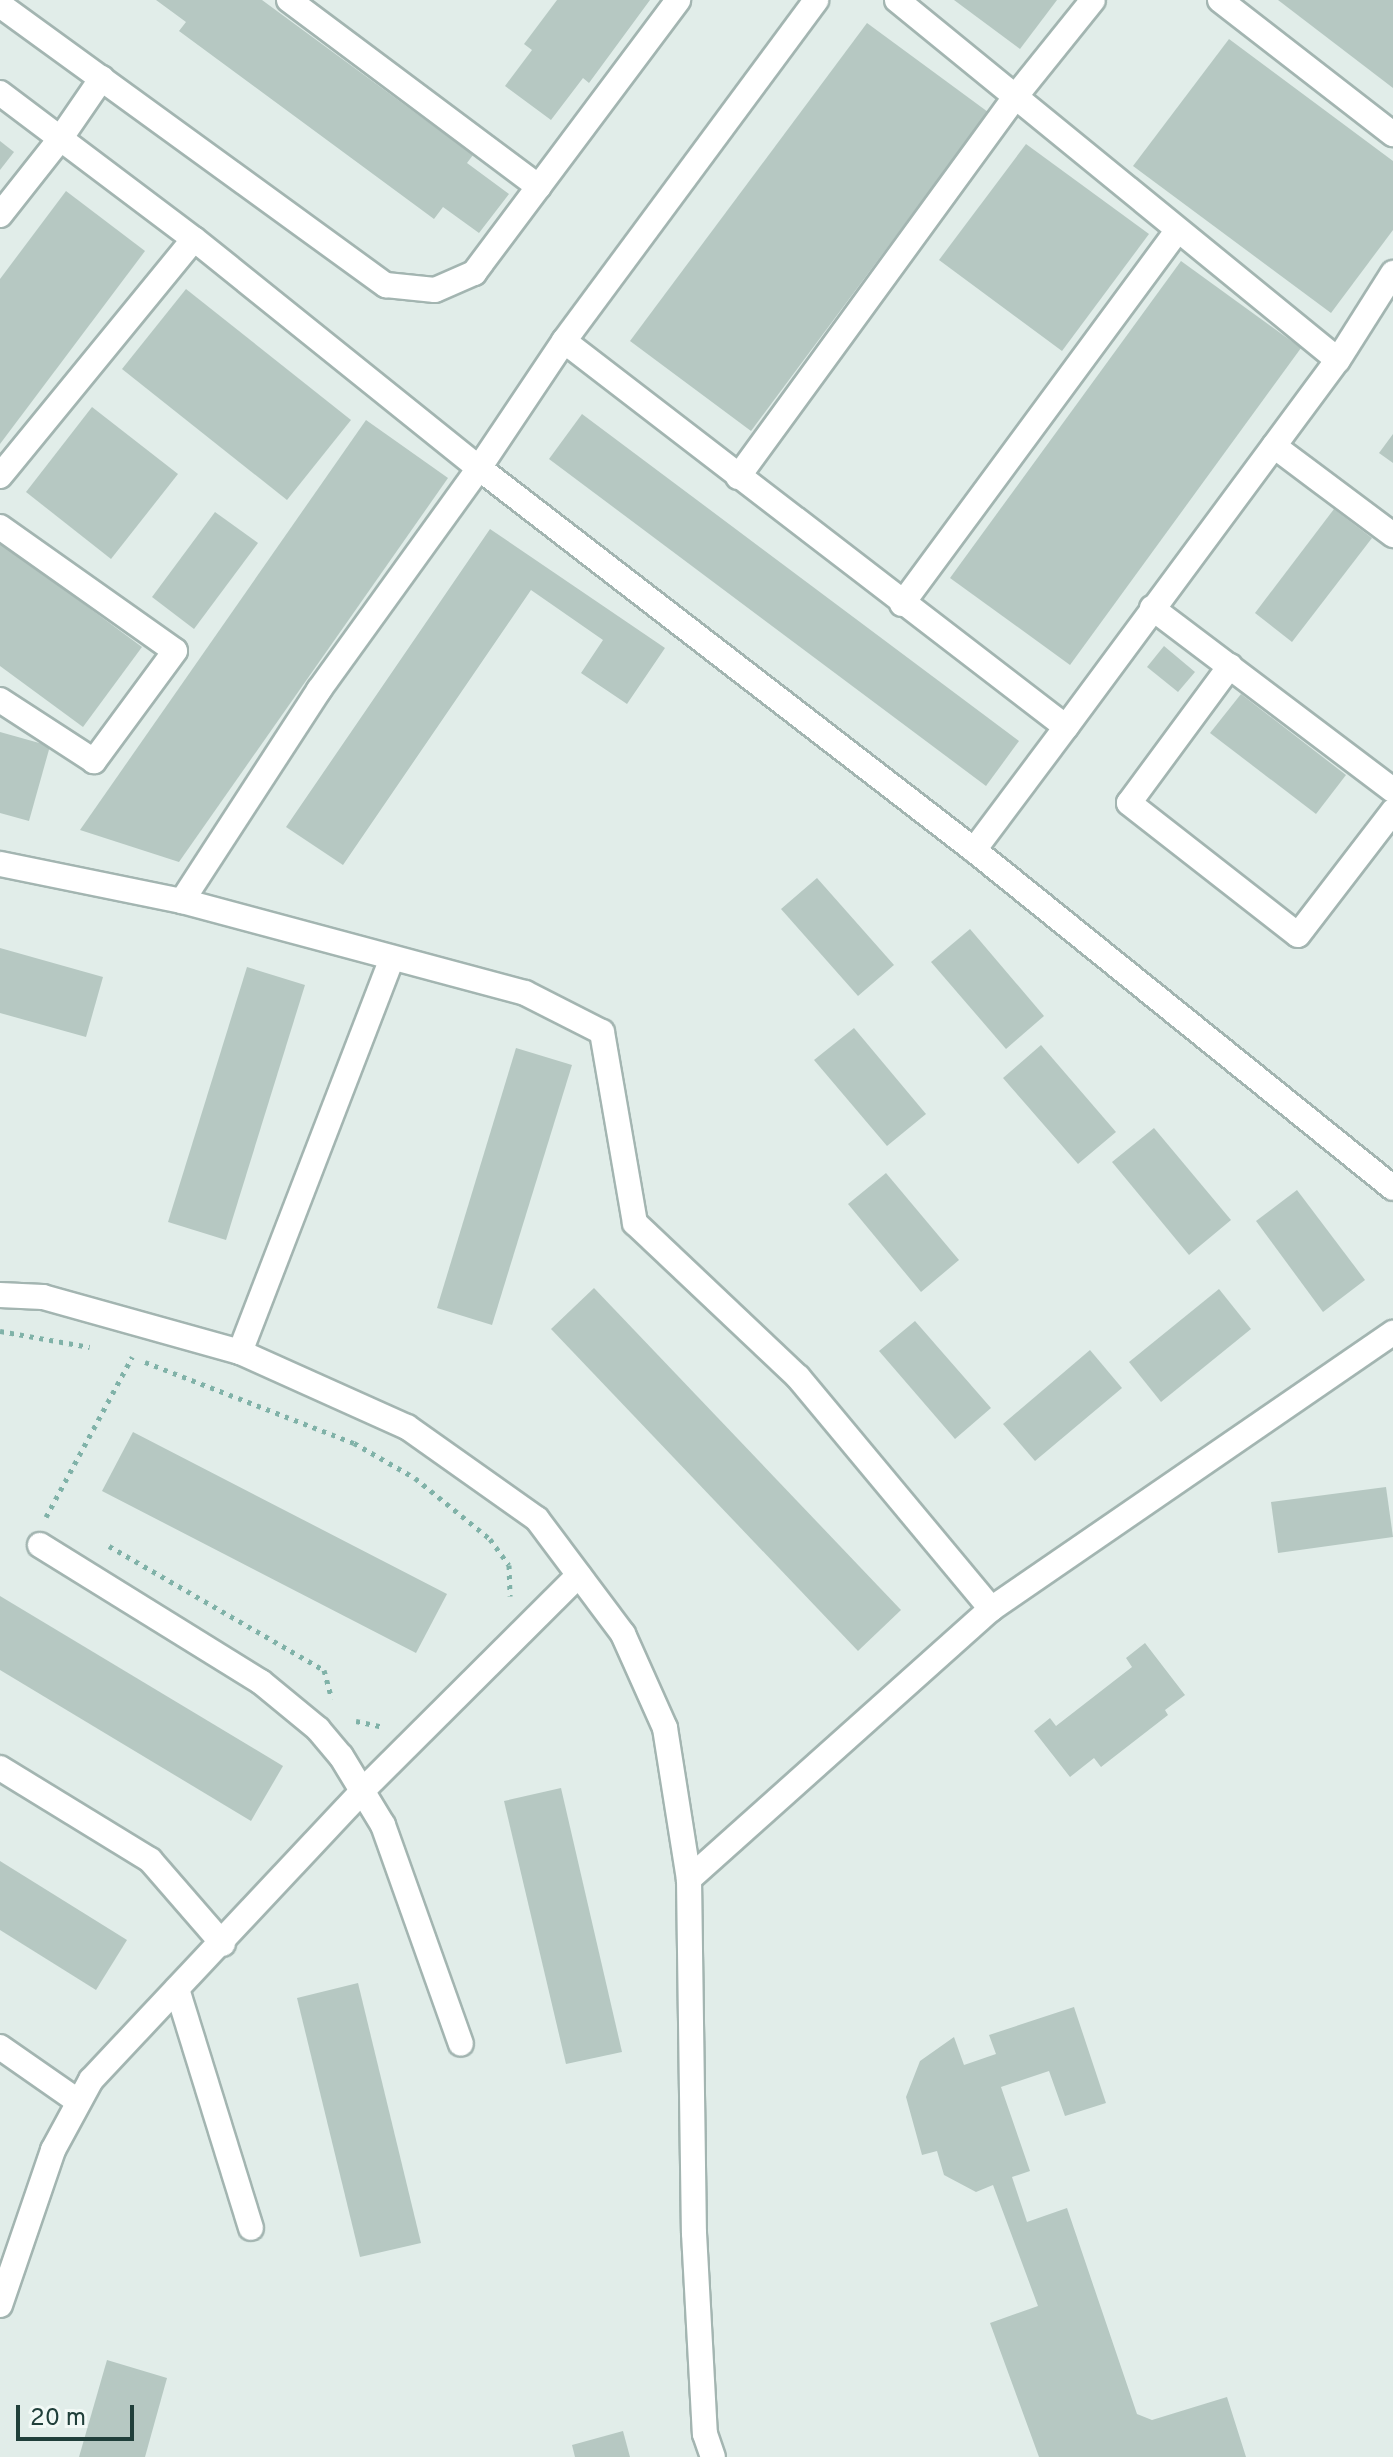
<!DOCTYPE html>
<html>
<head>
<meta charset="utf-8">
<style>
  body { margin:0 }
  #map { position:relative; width:1393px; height:2457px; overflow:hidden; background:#e1ede9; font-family:Overpass,sans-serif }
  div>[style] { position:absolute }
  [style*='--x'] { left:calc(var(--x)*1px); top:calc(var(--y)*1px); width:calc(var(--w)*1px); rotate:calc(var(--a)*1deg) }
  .building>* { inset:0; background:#b6c8c2 }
  .path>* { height:5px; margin-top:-2.5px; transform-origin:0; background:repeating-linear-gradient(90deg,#80b2a8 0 4px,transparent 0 10px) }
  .roads { filter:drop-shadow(2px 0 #a3b5b1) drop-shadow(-2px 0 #a3b5b1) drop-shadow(0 2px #a3b5b1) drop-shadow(0 -2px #a3b5b1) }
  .lane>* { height:24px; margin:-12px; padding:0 12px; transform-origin:12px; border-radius:12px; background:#fff }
  .street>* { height:24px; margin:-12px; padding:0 12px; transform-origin:12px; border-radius:12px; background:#fff }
  .secondary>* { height:24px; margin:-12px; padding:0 12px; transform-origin:12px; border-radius:12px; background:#fff }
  span { translate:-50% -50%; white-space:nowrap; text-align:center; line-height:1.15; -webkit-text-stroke:6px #f2f9f6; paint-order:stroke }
  .scale { position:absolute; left:16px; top:2405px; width:118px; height:36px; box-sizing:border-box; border:4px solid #203f3a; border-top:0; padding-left:10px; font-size:24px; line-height:28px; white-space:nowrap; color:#203f3a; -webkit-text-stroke:6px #f2f9f6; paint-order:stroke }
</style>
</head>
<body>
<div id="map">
  <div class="building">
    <i style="clip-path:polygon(156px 0,262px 0,473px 155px,467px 163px,509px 194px,479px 233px,443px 207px,434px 219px,179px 31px,186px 22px)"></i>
    <i style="clip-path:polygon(557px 0,650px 0,589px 83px,583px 78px,551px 120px,505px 86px,532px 50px,524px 44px)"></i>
    <i style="clip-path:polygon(954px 0,1057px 0,1020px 49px)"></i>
    <i style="clip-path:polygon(1278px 0,1393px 0,1393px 88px)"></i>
    <i style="clip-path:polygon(867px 23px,988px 112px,751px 431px,630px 341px)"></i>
    <i style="clip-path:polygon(1229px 39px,1393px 161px,1393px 230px,1331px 313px,1133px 166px)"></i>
    <i style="clip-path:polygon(0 141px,14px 152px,0 170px)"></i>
    <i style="clip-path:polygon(1026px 144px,1149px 234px,1062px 351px,939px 260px)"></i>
    <i style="clip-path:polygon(66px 191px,145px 251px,0 444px,0 279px)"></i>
    <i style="clip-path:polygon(1181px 261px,1301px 348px,1070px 665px,950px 578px)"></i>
    <i style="clip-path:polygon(186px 289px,351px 420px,287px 500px,122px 369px)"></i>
    <i style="clip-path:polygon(92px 407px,178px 474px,111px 559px,26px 492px)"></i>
    <i style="clip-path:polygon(582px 414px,1019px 741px,986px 786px,549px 459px)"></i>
    <i style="clip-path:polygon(366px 420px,448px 478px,179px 862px,80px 830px)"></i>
    <i style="clip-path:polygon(1393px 434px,1393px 463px,1379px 453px)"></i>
    <i style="clip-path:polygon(1334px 509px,1372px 538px,1292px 642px,1255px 613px)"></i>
    <i style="clip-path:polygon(215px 512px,258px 543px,194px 629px,152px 597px)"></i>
    <i style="clip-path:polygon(490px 529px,665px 648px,627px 704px,581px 673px,603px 640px,531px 590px,343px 865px,286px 827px)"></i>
    <i style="clip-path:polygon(0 542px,142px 647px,83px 727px,0 666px)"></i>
    <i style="clip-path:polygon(1164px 646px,1195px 672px,1178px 692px,1147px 667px)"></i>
    <i style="clip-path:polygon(1241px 694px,1346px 775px,1316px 814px,1210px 733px)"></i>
    <i style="clip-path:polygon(0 732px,50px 746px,29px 821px,0 813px)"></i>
    <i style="clip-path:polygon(817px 878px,894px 965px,858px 996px,781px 909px)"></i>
    <i style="clip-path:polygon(970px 929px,1044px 1016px,1006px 1049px,931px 962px)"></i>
    <i style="clip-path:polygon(0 948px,103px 977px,86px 1037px,0 1013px)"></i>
    <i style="clip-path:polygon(247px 967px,305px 985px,226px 1240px,168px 1222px)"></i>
    <i style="clip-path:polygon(854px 1028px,926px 1114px,887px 1146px,814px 1060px)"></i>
    <i style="clip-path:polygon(1041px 1045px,1116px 1132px,1078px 1164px,1003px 1078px)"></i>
    <i style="clip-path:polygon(516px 1048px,572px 1065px,492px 1325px,437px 1308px)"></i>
    <i style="clip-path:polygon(1154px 1128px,1231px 1220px,1189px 1255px,1112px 1162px)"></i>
    <i style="clip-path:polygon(886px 1173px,959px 1260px,921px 1292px,848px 1204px)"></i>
    <i style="clip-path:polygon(1297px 1190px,1365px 1280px,1323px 1312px,1256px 1221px)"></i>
    <i style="clip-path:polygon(594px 1288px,901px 1610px,858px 1651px,551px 1329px)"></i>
    <i style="clip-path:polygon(1219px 1289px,1251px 1329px,1161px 1402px,1129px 1362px)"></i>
    <i style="clip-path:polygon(915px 1321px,991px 1408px,955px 1439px,879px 1351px)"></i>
    <i style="clip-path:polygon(1090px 1350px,1122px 1388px,1035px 1461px,1003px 1424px)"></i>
    <i style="clip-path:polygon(133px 1432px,447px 1594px,416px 1653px,102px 1491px)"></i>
    <i style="clip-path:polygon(1386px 1487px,1393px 1537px,1278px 1553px,1271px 1502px)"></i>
    <i style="clip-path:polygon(0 1596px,283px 1766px,251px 1821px,0 1670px)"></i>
    <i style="clip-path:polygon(1145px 1643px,1185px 1695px,1165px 1710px,1168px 1715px,1101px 1767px,1094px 1758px,1070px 1777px,1034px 1731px,1050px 1718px,1056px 1726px,1132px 1667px,1126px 1658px)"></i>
    <i style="clip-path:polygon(561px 1788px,622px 2052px,566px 2064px,504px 1801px)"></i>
    <i style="clip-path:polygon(0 1861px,127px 1940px,96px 1990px,0 1930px)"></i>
    <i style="clip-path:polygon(358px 1983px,421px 2243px,360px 2257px,297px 1998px)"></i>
    <i style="clip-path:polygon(1074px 2007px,1106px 2103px,1065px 2116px,1049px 2071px,1001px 2087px,1030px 2171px,1012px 2177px,1027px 2222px,1067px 2208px,1137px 2414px,1152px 2420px,1227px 2397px,1246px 2457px,1039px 2457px,990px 2323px,1038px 2306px,993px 2185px,976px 2192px,944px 2175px,937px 2151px,922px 2155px,906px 2097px,920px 2061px,954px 2037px,964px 2065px,996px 2054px,989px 2035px)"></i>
    <i style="clip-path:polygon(107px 2360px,167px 2378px,145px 2457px,79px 2457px)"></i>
    <i style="clip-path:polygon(623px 2431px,630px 2457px,575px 2457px,572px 2445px)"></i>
  </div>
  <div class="path">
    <i style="--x:0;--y:1331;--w:91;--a:10.1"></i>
    <i style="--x:145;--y:1362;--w:224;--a:21.2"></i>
    <i style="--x:354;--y:1443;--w:70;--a:29.8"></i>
    <i style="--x:415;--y:1478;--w:97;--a:39.1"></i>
    <i style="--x:490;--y:1539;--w:32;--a:54"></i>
    <i style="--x:509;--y:1565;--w:31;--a:88"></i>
    <i style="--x:46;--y:1517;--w:182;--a:-61.7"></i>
    <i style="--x:109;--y:1546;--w:248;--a:30"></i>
    <i style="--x:324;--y:1670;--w:30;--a:75"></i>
    <i style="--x:356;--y:1721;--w:25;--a:12"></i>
  </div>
  <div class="roads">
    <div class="lane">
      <i style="--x:289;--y:0;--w:312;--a:36.8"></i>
      <i style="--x:0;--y:5;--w:477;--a:36"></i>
      <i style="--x:386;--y:285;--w:49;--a:5.8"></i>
      <i style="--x:435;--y:290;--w:43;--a:-23.6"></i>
      <i style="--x:474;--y:273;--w:341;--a:-53.2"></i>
      <i style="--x:60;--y:139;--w:74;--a:-55.5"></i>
    </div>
    <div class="street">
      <i style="--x:897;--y:0;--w:569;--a:39.23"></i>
      <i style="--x:1220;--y:0;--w:219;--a:37.8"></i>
      <i style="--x:0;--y:93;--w:243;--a:37"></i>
      <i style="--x:194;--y:239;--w:366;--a:38.8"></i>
      <i style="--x:479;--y:468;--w:153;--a:-56.2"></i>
      <i style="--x:564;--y:341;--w:424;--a:-53.5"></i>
      <i style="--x:0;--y:215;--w:97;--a:-51.7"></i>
      <i style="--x:564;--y:341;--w:633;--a:37.56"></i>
      <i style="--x:1066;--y:727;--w:457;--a:-53.5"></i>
      <i style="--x:1338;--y:360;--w:103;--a:-57.7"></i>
      <i style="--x:1274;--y:446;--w:149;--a:36.8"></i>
      <i style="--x:0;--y:476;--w:306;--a:-50.7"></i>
      <i style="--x:738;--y:477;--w:470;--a:-53.9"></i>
      <i style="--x:1015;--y:97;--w:124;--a:-51.2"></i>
      <i style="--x:0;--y:527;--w:214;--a:35.3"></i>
      <i style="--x:175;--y:651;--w:137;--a:126.4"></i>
      <i style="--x:94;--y:761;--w:112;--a:-147"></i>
      <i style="--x:902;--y:604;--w:463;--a:-53.6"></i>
      <i style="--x:1152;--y:608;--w:302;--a:37.1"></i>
      <i style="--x:1230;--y:666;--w:170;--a:126.4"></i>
      <i style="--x:1129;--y:803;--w:214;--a:38"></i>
      <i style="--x:1298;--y:935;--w:156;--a:-52.5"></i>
      <i style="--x:974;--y:850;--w:154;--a:-53.2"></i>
      <i style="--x:0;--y:864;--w:186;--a:11.5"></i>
      <i style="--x:182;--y:901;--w:355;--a:15"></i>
      <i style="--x:525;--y:993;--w:86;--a:26.9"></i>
      <i style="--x:602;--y:1032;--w:194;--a:80.2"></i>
      <i style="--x:635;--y:1223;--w:224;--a:43.4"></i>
      <i style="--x:798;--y:1377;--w:302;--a:50.2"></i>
      <i style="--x:182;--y:901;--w:252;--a:-57"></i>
      <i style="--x:319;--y:690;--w:274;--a:-54.2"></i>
      <i style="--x:479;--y:468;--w:625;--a:37.66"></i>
      <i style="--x:974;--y:850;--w:538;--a:38.89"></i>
      <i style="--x:240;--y:1352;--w:420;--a:-68.9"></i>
      <i style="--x:40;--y:1545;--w:260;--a:31.8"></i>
      <i style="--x:261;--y:1682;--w:74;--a:39.5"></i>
      <i style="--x:318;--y:1729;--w:35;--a:50"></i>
      <i style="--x:341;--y:1756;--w:81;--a:58.7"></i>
      <i style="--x:383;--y:1825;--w:232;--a:70.4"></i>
      <i style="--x:0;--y:1768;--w:176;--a:31.5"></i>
      <i style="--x:150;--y:1860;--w:111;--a:49"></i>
      <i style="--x:689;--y:1879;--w:405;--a:-41.8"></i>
      <i style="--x:991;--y:1609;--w:488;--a:-34.5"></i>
      <i style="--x:177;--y:1989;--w:250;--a:72.8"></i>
      <i style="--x:0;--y:2047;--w:93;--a:34.9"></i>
      <i style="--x:0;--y:2305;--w:164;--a:-71.1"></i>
      <i style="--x:53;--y:2150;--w:80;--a:-61.5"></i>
      <i style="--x:91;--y:2080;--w:399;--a:-46.8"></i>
      <i style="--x:364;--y:1789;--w:303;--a:-44.9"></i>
    </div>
    <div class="secondary">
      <i style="--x:0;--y:1295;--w:43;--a:2.7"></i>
      <i style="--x:43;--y:1297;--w:205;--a:15.6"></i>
      <i style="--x:240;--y:1352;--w:183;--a:24.2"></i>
      <i style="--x:407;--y:1427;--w:159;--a:35.3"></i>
      <i style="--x:537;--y:1519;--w:144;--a:53.2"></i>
      <i style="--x:623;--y:1634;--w:103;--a:65.9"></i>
      <i style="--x:665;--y:1728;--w:153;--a:81"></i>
      <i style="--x:689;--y:1879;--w:354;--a:89.2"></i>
      <i style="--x:694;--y:2233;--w:201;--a:86.9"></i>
      <i style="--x:705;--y:2434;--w:24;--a:71"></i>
    </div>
  </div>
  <div class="scale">20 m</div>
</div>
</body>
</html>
